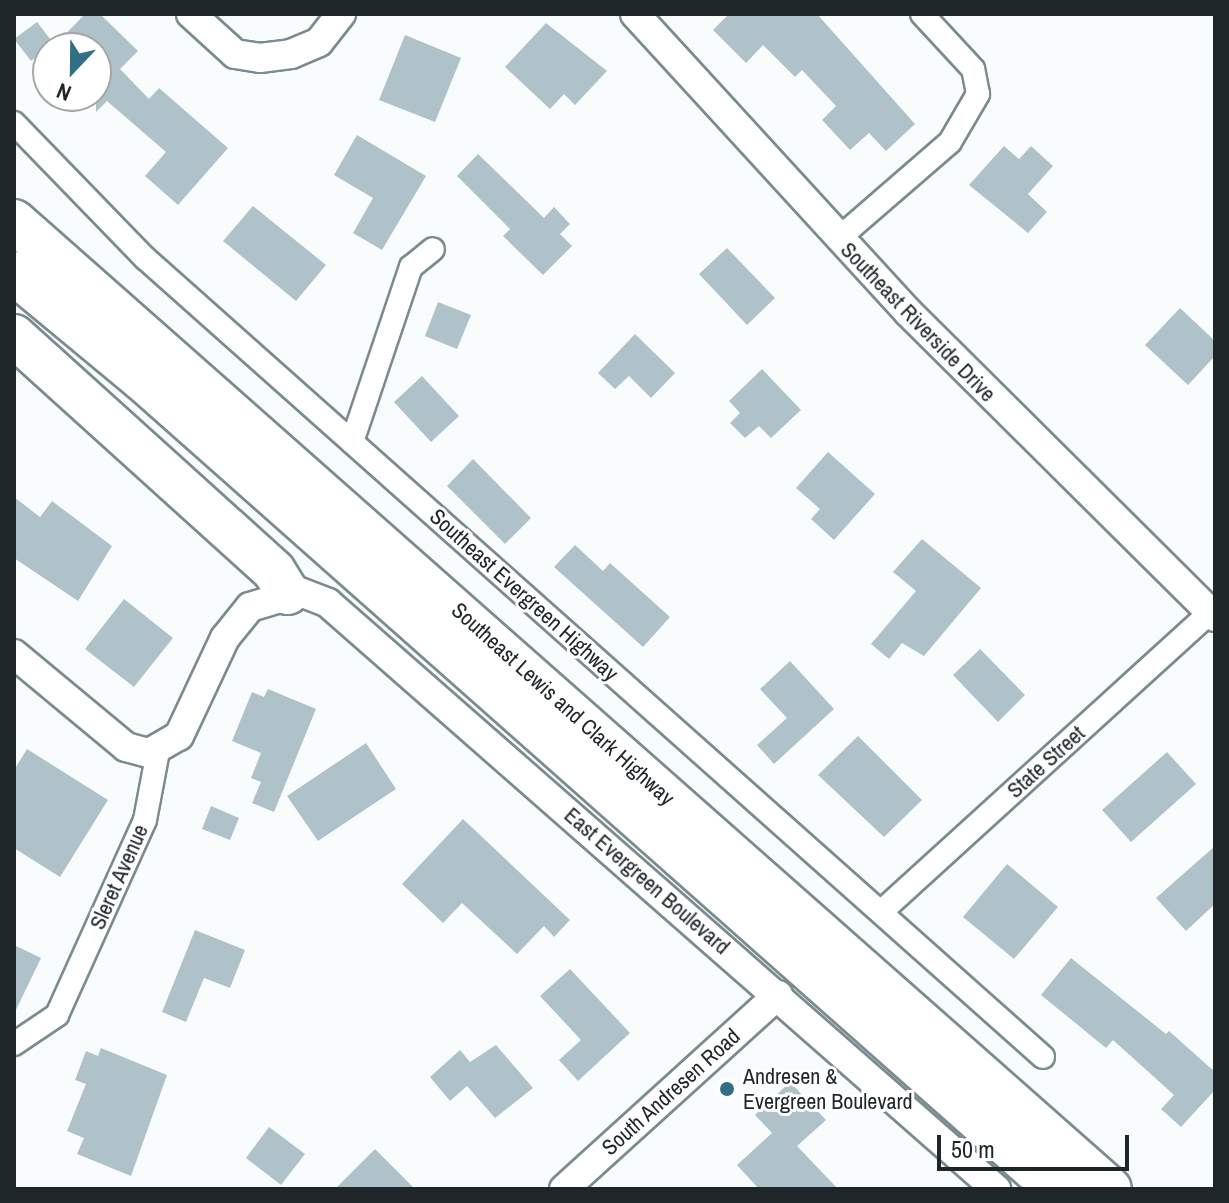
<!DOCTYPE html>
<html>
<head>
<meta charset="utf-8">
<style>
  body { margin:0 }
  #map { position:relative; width:1229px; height:1203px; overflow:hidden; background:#f8fcfd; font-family:"Archivo Narrow",sans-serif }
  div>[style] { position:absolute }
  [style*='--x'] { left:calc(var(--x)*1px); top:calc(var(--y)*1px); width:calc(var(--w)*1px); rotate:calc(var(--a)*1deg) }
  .building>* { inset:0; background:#b0c2c9 }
  .roads { filter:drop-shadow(2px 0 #7a8b91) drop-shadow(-2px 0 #7a8b91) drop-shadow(0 2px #7a8b91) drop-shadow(0 -2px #7a8b91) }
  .minor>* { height:22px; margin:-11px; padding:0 11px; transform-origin:11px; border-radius:11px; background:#fff }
  .tertiary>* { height:28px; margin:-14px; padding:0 14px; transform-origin:14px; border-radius:14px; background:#fff }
  .motorway>* { height:42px; margin:-21px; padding:0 21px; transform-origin:21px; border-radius:21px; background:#fff }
  .dots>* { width:22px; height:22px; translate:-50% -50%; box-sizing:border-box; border:4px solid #fff; border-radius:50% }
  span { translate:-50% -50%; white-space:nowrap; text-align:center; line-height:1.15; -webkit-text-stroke:6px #fff; paint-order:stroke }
  .street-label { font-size:22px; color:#1f2629 }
  .poi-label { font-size:22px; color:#1f2629 }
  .left { translate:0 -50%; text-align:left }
  .frame { position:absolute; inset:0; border:16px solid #1f2629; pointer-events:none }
  .north { position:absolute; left:32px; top:32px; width:80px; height:80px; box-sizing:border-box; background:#fff; border:2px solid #a5a8a9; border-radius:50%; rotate:202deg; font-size:22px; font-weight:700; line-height:32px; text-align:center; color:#1f2629 }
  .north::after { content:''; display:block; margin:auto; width:28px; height:36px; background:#306f84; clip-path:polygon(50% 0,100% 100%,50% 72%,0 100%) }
  .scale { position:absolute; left:937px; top:1135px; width:192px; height:36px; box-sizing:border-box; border:4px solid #1f2629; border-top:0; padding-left:10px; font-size:24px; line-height:28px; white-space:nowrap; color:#1f2629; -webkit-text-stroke:6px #fff; paint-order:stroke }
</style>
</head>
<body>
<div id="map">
  <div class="building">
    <i style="clip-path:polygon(85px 14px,100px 14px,138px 51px,120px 69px,149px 99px,159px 88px,228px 148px,178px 205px,145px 176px,166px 152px,107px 101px,96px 112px,96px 48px,52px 48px)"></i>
    <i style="clip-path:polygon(729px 14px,817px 14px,915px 124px,886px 151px,869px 133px,850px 150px,822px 120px,836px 106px,802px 70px,795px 77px,763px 45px,746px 63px,713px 30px)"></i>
    <i style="clip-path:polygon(37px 22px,54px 44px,31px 61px,14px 39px)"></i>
    <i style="clip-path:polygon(546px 23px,607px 71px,575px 105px,564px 94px,550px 109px,505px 67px)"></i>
    <i style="clip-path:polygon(405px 35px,461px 58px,435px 122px,379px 100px)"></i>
    <i style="clip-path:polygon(357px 135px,426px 176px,382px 250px,353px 233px,373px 198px,334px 175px)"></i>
    <i style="clip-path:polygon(1004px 146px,1019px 159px,1031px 146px,1053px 166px,1028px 194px,1047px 212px,1028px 233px,969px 185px)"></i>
    <i style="clip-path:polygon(478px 154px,544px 218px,554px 207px,570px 224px,560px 234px,572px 246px,543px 275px,503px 236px,510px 229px,457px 176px)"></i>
    <i style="clip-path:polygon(253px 206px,326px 265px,296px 301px,223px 241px)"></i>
    <i style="clip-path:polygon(727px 248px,775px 298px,747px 325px,699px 274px)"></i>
    <i style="clip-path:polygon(438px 302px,471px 315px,457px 349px,425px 336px)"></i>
    <i style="clip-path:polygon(1180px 308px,1215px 341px,1215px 356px,1188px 385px,1145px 345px)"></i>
    <i style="clip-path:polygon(635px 334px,675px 373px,651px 398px,629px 376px,615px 389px,598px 373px)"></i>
    <i style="clip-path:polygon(762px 369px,801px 410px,771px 438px,759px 426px,745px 438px,730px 423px,740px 413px,729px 401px)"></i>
    <i style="clip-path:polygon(422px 376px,459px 416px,431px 442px,394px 402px)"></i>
    <i style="clip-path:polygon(828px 452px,875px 494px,834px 540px,811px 519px,820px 509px,796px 488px)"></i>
    <i style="clip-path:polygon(473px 459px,531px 518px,505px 544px,447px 486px)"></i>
    <i style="clip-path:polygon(14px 497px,40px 517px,52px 501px,112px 546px,78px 601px,14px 558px)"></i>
    <i style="clip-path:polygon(922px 539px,981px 588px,924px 656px,902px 643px,889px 659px,871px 644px,916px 591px,893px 572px)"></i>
    <i style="clip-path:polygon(575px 545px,603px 571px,610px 563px,670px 617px,643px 647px,554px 567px)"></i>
    <i style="clip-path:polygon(124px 599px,173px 638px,134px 687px,85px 649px)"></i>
    <i style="clip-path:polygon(980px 649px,1025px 695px,998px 722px,953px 675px)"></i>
    <i style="clip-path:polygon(790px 661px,834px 709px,774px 764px,757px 745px,787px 718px,760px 689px)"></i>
    <i style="clip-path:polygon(268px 689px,316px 709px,274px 812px,252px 803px,261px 782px,251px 778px,261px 753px,232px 741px,252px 692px,264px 697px)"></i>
    <i style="clip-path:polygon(858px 736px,922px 800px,884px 837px,818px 775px)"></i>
    <i style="clip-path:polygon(366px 743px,396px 789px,318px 841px,287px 796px)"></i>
    <i style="clip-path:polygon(27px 749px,108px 800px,60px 877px,14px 848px,14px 770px)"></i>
    <i style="clip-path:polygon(1167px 752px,1196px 784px,1131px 842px,1102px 810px)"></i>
    <i style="clip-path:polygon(211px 806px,239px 818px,230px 840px,202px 829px)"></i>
    <i style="clip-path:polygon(463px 819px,570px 920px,554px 937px,544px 926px,517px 954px,462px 903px,443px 923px,402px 884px)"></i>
    <i style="clip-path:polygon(1215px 846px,1215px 904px,1186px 931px,1156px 898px)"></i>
    <i style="clip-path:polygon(1007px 864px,1058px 907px,1014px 959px,963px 917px)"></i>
    <i style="clip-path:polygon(195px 930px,245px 950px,230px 988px,204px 978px,186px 1022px,162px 1012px)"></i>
    <i style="clip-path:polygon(14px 945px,41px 958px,14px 1014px)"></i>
    <i style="clip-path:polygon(1071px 958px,1166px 1034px,1169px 1031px,1215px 1072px,1215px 1090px,1181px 1127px,1161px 1109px,1174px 1095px,1113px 1040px,1106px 1048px,1041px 995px)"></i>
    <i style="clip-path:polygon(570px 969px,630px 1033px,578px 1081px,559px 1060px,581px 1040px,540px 996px)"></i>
    <i style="clip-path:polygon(496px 1045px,533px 1088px,495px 1118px,467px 1086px,450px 1101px,430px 1077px,460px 1050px,470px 1062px)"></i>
    <i style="clip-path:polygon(101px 1048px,167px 1075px,131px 1176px,77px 1154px,84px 1138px,67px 1131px,86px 1084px,75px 1080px,86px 1051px,98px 1056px)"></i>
    <i style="clip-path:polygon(790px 1082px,826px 1120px,797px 1146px,838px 1189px,759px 1189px,737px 1165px,772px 1133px,755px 1115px)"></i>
    <i style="clip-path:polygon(269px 1127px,305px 1154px,281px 1185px,246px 1158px)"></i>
    <i style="clip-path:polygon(375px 1149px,415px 1189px,335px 1189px)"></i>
  </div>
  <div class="roads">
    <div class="minor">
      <i style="--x:14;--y:123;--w:188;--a:45.9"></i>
      <i style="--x:145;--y:258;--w:1202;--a:41.66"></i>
      <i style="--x:838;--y:239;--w:148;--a:-40.9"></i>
      <i style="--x:950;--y:142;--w:56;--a:-59.7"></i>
      <i style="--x:978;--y:94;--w:25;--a:-101"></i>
      <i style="--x:973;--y:69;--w:75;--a:-132.8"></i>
      <i style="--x:352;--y:442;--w:185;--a:-71.4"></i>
      <i style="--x:411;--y:267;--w:28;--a:-39"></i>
      <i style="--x:882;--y:911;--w:443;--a:-42.3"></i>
      <i style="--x:14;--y:1044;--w:52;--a:-34"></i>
      <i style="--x:57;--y:1015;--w:214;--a:-65.7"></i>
      <i style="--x:145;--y:820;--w:70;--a:-79.3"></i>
    </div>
    <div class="tertiary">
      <i style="--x:191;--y:14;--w:59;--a:42.3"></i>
      <i style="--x:235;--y:54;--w:25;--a:9"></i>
      <i style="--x:260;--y:58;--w:31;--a:-7"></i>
      <i style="--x:291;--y:54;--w:30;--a:-23"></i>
      <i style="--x:319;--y:42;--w:36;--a:-52"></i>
      <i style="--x:635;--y:14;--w:404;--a:47.5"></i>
      <i style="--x:908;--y:312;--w:433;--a:44.8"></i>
      <i style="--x:14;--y:654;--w:146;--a:39.7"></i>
      <i style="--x:126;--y:747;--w:24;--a:15"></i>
      <i style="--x:149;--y:753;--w:34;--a:-30"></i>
      <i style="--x:179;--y:736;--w:108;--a:-64.9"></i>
      <i style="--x:225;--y:638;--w:40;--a:-51"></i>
      <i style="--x:250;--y:607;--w:52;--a:-16.7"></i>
      <i style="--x:300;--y:592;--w:30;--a:21"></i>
      <i style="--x:328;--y:603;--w:889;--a:41.26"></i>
      <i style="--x:564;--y:1189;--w:289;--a:-42.2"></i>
    </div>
    <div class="motorway">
      <i style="--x:14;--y:221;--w:1462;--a:41.45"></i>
      <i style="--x:14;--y:273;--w:168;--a:39.7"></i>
      <i style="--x:143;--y:380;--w:1220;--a:41.54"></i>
      <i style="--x:14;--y:336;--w:350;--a:42.1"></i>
      <i style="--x:274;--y:571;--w:26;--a:58"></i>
    </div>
  </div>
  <div class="dots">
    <i style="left:727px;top:1089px;background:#306f84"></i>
  </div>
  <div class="street-label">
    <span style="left:918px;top:322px;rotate:46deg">Southeast Riverside Drive</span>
    <span style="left:524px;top:595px;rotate:42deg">Southeast Evergreen Highway</span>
    <span style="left:563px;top:704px;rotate:42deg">Southeast Lewis and Clark Highway</span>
    <span style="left:1046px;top:762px;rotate:-42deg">State Street</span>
    <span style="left:119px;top:877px;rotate:-66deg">Sleret Avenue</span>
    <span style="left:647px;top:881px;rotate:41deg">East Evergreen Boulevard</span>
    <span style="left:671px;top:1092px;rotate:-42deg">South Andresen Road</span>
  </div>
  <div class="poi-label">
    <span class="left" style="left:743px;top:1089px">Andresen &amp;<br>Evergreen Boulevard</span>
  </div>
  <div class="frame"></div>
  <div class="north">N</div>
  <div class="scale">50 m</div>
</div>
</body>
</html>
